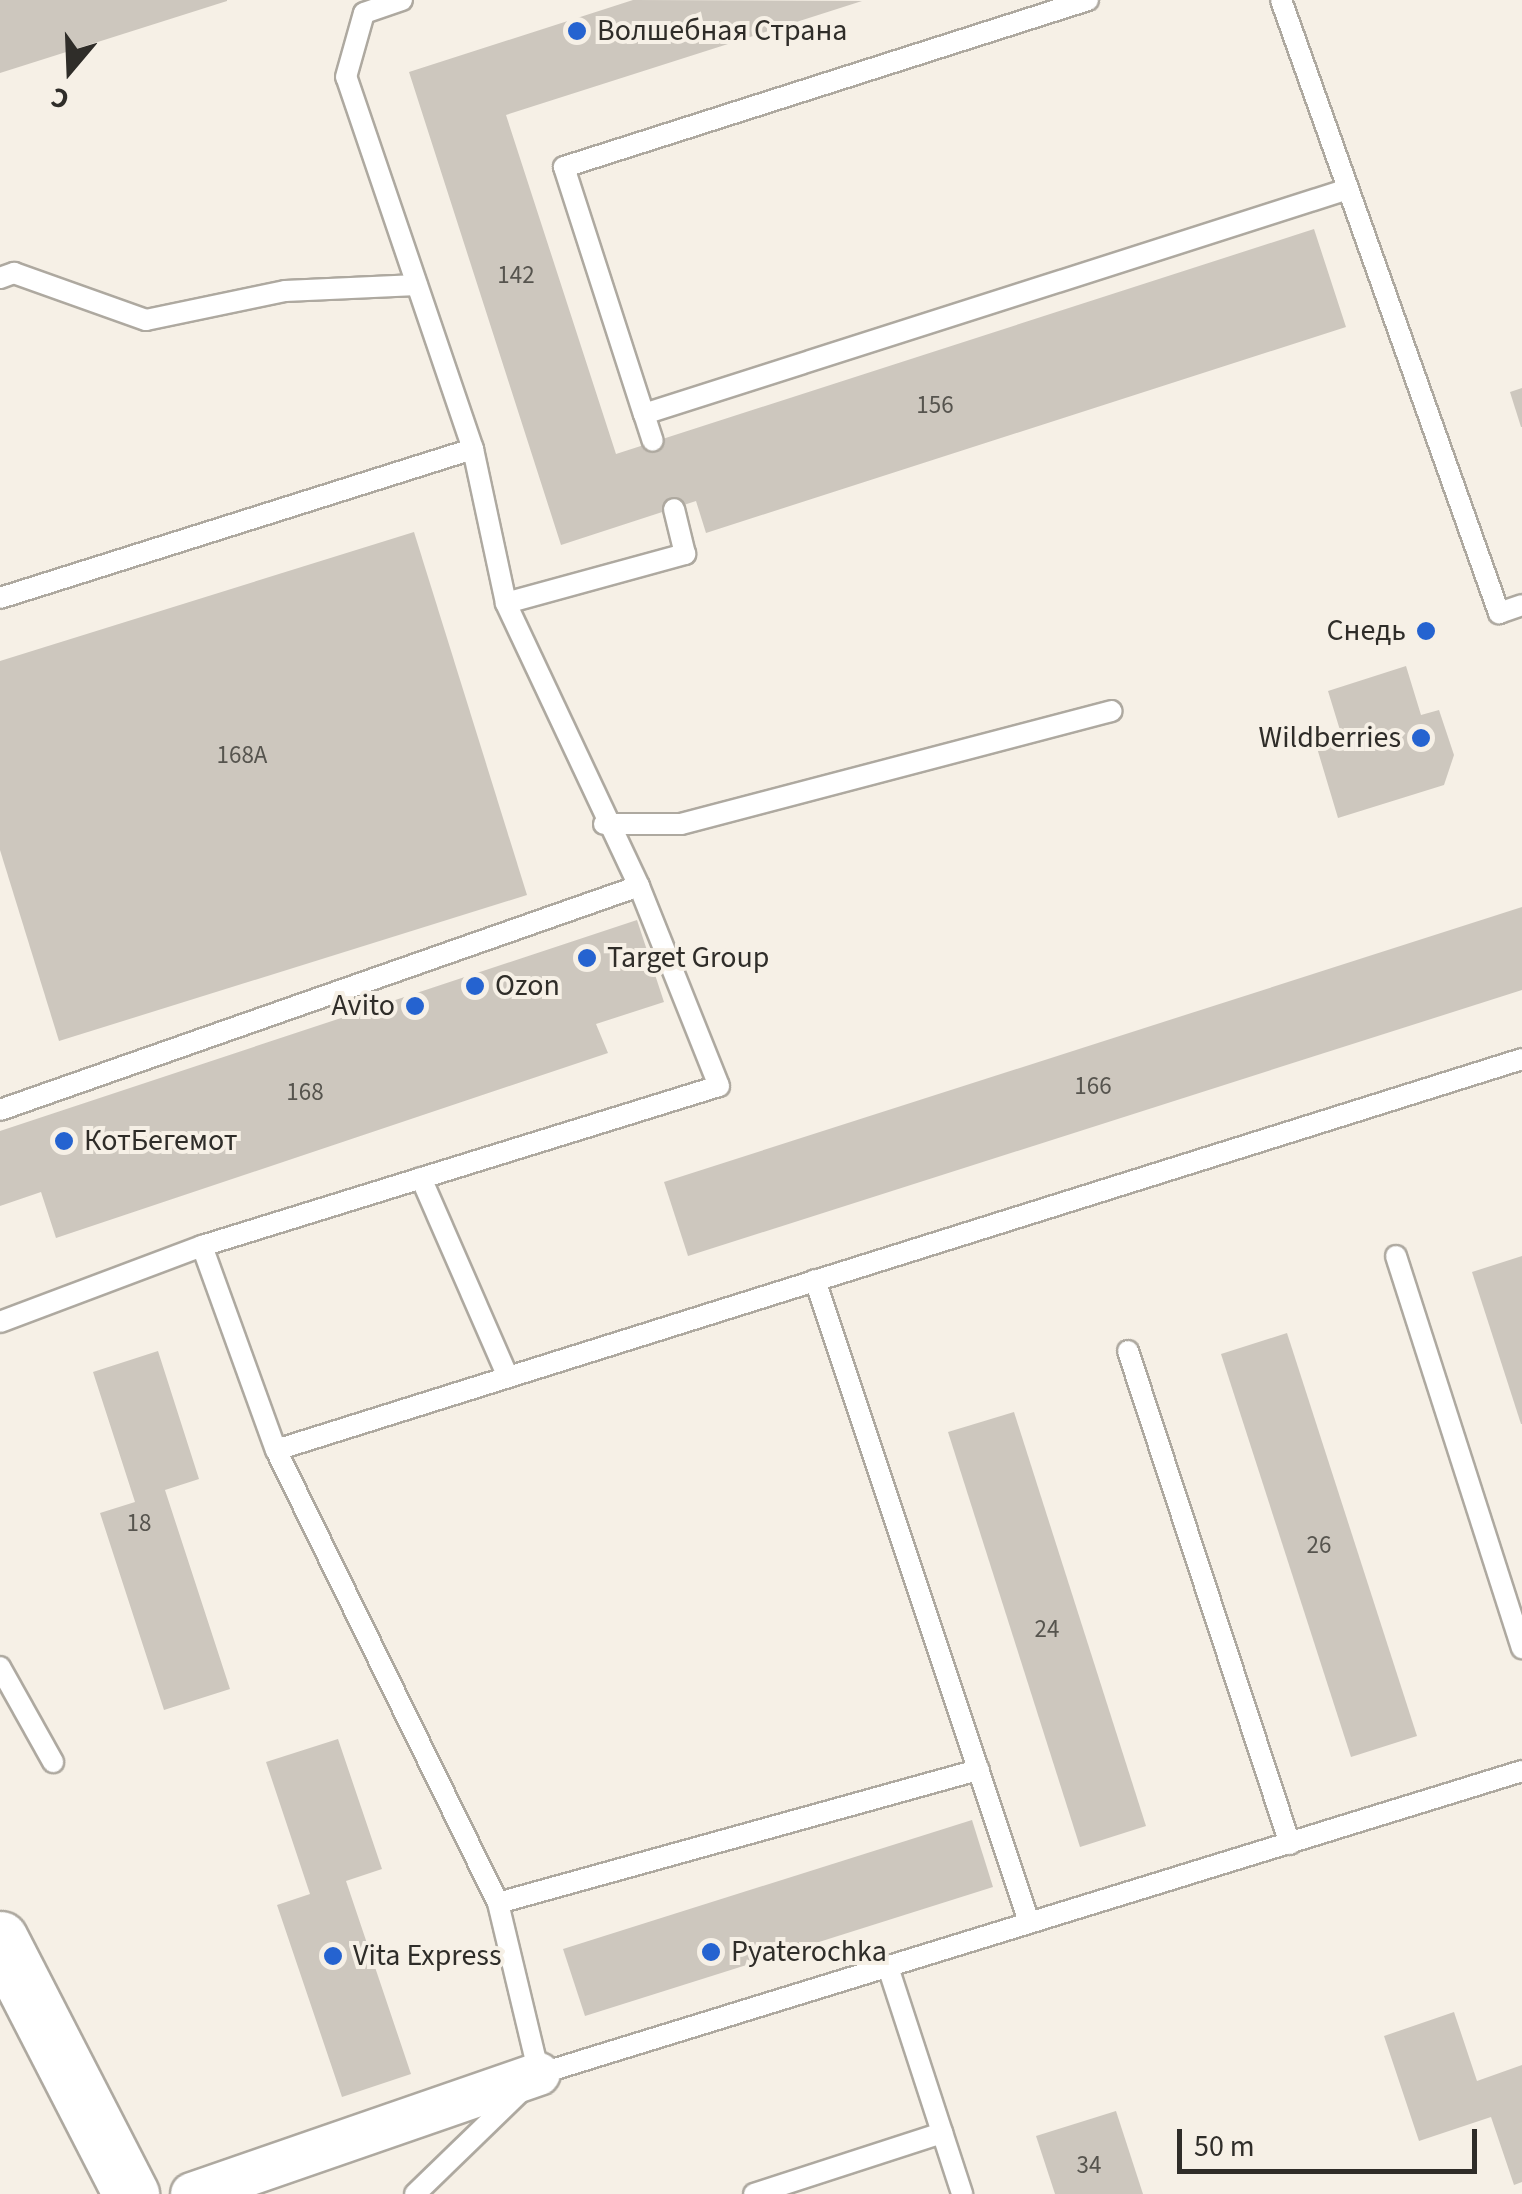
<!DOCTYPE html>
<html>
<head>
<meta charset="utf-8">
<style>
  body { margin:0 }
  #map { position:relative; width:1522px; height:2194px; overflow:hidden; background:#f6f0e6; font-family:"Source Sans 3",sans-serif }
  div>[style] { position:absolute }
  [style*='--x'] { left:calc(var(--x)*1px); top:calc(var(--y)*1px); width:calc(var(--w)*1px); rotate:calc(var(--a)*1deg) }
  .building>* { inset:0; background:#cdc7be }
  .roads { filter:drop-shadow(2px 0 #aea9a0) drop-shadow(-2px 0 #aea9a0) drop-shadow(0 2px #aea9a0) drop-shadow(0 -2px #aea9a0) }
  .lane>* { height:20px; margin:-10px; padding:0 10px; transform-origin:10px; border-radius:10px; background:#fff }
  .street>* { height:42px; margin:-21px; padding:0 21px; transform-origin:21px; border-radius:21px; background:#fff }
  .secondary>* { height:55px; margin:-27.5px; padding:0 27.5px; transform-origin:27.5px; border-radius:27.5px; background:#fff }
  .dots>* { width:28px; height:28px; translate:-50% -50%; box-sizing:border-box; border:5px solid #f6f0e6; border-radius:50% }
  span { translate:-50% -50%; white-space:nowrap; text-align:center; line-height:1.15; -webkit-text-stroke:8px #f6f0e6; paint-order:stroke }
  .number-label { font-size:25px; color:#56544e }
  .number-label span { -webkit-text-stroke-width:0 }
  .poi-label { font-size:30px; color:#2f2d29 }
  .left { translate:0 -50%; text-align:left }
  .right { translate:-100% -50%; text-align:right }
  .north { position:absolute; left:20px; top:20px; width:100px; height:100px; -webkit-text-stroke:8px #f6f0e6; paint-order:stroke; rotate:199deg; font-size:28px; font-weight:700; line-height:40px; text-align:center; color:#2f2d29 }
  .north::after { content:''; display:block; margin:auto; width:35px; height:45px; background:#2f2d29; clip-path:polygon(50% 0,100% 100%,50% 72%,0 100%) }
  .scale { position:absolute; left:1177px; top:2129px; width:300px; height:45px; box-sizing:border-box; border:5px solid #2f2d29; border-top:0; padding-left:12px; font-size:30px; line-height:35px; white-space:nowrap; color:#2f2d29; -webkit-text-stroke:8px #f6f0e6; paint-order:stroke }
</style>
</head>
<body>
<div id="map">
  <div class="building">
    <i style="clip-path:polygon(0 0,227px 0,227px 1px,0 73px)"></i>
    <i style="clip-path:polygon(633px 0,862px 1px,506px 115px,616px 454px,1314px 229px,1346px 327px,706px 533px,696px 501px,561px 545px,409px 72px)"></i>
    <i style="clip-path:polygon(1522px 388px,1522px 427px,1521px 427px,1510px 392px)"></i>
    <i style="clip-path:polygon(414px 532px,527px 895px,59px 1041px,0 850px,0 661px)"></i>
    <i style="clip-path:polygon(1406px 666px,1421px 715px,1439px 710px,1454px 755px,1444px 785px,1338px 818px,1317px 748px,1343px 740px,1328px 691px)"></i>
    <i style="clip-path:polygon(1522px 907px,1522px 990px,688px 1256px,664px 1182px)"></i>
    <i style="clip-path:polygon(637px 920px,664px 1002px,596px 1024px,608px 1053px,56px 1238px,41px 1192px,0 1206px,0 1131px)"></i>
    <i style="clip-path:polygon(1522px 1256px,1522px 1424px,1521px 1424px,1472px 1272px)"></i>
    <i style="clip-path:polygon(1287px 1333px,1417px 1736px,1351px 1757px,1221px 1354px)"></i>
    <i style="clip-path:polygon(158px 1351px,199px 1479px,165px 1490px,230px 1689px,164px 1710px,100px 1513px,135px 1502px,93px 1372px)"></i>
    <i style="clip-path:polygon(1014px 1412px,1146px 1826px,1080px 1847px,948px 1432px)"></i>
    <i style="clip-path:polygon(338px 1739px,382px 1869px,346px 1881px,411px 2074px,342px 2097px,277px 1905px,310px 1894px,266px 1762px)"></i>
    <i style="clip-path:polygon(972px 1820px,993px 1887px,585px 2016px,563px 1949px)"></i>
    <i style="clip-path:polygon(1454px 2012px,1477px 2081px,1522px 2065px,1522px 2182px,1514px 2185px,1491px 2117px,1419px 2141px,1384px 2036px)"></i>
    <i style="clip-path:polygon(1116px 2111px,1143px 2194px,1055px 2194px,1036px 2136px)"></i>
  </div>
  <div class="roads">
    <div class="lane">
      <i style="--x:1088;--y:0;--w:550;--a:162.32"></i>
      <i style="--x:564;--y:167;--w:260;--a:72.1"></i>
      <i style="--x:644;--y:414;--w:739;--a:-17.72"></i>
      <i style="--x:1281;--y:0;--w:651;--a:70.42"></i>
      <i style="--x:1499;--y:613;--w:24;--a:-19"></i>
      <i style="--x:0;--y:278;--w:15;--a:-20"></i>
      <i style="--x:14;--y:273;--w:140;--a:19.6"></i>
      <i style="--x:146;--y:320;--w:142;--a:-11.8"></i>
      <i style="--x:285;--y:291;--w:132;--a:-2.6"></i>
      <i style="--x:644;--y:414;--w:28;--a:72"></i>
      <i style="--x:0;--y:598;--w:496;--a:-17.5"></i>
      <i style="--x:506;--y:603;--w:186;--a:-15.3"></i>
      <i style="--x:685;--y:554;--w:46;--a:-103.7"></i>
      <i style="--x:604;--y:824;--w:77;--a:0"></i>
      <i style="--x:681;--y:824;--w:445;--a:-14.7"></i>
      <i style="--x:0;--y:1110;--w:677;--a:-19.32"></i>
      <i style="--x:421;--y:1178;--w:217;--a:66.4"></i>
      <i style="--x:202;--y:1246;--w:217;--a:70.1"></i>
      <i style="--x:276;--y:1450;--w:504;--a:63.89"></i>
      <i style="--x:498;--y:1903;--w:176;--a:76.5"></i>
      <i style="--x:1396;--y:1256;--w:412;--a:72.2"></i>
      <i style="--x:815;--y:1280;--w:677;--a:71.57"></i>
      <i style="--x:0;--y:1322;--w:216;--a:-20.6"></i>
      <i style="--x:202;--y:1246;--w:541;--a:-17.2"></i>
      <i style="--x:719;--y:1086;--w:215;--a:-111.8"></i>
      <i style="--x:639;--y:886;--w:313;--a:-115.2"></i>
      <i style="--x:506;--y:603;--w:157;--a:-102.1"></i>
      <i style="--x:473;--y:449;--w:393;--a:-108.8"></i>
      <i style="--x:346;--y:77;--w:66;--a:-74.3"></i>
      <i style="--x:364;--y:13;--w:40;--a:-18.9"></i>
      <i style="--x:1128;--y:1351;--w:519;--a:71.81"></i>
      <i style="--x:276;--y:1450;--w:1306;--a:-17.42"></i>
      <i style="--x:0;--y:1667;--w:109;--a:60.8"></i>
      <i style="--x:498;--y:1903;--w:499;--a:-15.5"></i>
      <i style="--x:889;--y:1970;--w:236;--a:71.9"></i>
      <i style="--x:415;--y:2194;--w:173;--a:-44.1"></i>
      <i style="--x:539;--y:2074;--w:1029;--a:-17.13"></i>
      <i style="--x:754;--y:2194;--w:198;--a:-18"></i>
    </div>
    <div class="street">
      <i style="--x:192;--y:2194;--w:367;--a:-19.1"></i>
    </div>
    <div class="secondary">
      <i style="--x:0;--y:1939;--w:287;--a:62.8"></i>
    </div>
  </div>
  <div class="dots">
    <i style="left:577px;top:31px;background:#2563d0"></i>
    <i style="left:1426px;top:631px;background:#2563d0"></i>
    <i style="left:1421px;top:738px;background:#2563d0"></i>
    <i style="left:587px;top:958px;background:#2563d0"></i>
    <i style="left:475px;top:986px;background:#2563d0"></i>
    <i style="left:415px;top:1006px;background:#2563d0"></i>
    <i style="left:64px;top:1141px;background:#2563d0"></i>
    <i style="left:711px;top:1952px;background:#2563d0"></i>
    <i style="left:333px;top:1956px;background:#2563d0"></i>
  </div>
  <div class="number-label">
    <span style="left:516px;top:275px">142</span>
    <span style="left:935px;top:405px">156</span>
    <span style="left:242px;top:755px">168А</span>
    <span style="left:1093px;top:1086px">166</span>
    <span style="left:305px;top:1092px">168</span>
    <span style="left:139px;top:1523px">18</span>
    <span style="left:1319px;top:1545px">26</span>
    <span style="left:1047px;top:1629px">24</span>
    <span style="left:1089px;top:2165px">34</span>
  </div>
  <div class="poi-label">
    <span class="left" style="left:597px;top:31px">Волшебная Страна</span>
    <span class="right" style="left:1406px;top:631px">Снедь</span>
    <span class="right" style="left:1401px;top:738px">Wildberries</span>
    <span class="left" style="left:607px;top:958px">Target Group</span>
    <span class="left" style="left:495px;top:986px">Ozon</span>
    <span class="right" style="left:395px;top:1006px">Avito</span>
    <span class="left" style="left:84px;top:1141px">КотБегемот</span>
    <span class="left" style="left:731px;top:1952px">Pyaterochka</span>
    <span class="left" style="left:353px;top:1956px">Vita Express</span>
  </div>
  <div class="north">С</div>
  <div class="scale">50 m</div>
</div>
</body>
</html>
